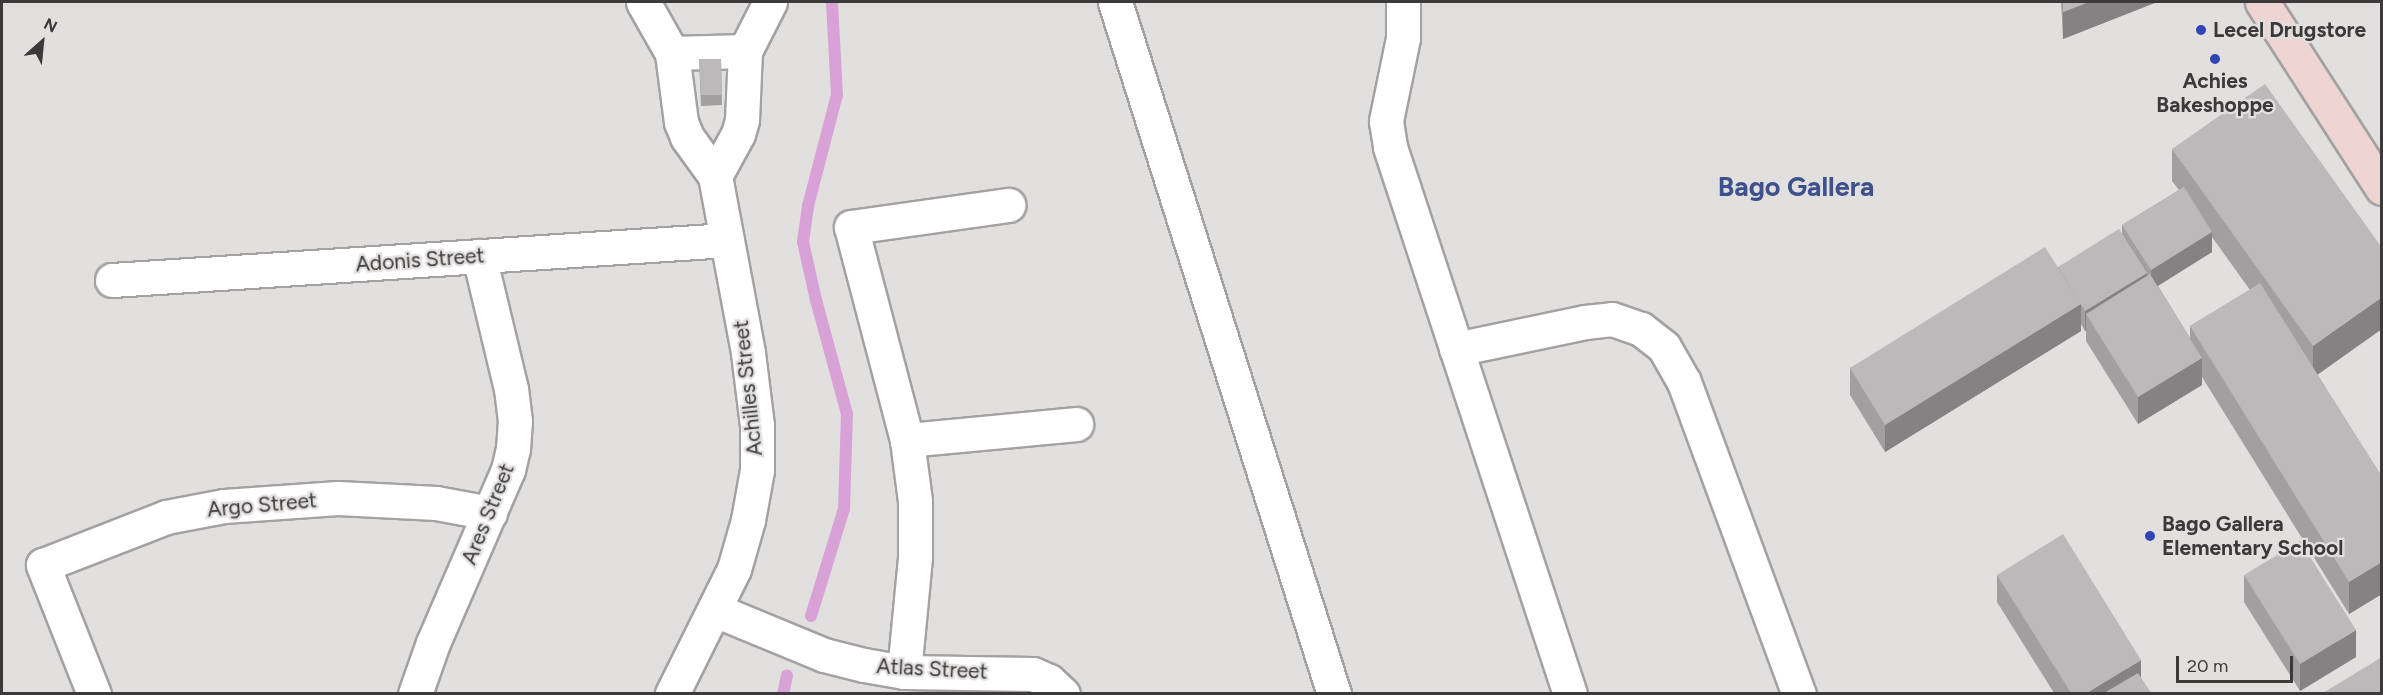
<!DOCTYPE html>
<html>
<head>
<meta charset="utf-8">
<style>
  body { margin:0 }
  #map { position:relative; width:2383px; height:695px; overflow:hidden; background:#e2dfdf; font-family:Figtree,sans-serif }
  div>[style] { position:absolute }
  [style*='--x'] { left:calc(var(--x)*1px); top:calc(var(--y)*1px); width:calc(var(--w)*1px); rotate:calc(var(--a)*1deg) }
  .stream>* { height:12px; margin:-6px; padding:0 6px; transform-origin:6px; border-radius:6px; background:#d8a2d7 }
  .roads { filter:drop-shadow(2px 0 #a4a1a2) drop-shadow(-2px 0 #a4a1a2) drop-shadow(0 2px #a4a1a2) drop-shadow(0 -2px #a4a1a2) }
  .street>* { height:33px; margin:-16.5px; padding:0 16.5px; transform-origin:16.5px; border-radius:16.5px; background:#fff }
  .secondary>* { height:33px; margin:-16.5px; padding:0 16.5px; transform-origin:16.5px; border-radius:16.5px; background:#eed4d2 }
  .wall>* { inset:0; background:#a29fa1 }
  .shaded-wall>* { inset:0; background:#848283 }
  .building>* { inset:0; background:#bcb9bb }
  .dots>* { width:16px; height:16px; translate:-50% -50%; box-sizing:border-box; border:3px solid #e2dfdf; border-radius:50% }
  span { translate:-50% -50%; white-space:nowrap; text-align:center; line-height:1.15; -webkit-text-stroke:4.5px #e2dfdf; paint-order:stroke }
  .poi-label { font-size:21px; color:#3b3939; font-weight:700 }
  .left { translate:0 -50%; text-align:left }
  .street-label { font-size:21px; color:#3b3939 }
  .district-label { font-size:27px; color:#3f518c; font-weight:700 }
  .frame { position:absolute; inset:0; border:3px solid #3b3939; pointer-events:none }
  .north { position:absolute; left:12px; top:12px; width:60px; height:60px; -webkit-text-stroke:4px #e2dfdf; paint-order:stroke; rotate:27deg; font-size:16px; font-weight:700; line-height:24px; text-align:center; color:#3b3939 }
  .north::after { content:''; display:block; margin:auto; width:21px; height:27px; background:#3b3939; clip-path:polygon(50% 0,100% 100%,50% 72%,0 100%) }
  .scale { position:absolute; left:2176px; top:656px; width:117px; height:27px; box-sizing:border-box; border:3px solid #3b3939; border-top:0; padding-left:8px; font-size:18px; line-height:21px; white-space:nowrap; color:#3b3939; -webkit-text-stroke:4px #e2dfdf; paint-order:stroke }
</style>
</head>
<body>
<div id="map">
  <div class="stream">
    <i style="--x:811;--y:616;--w:112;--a:-72.9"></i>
    <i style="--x:844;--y:509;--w:95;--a:-88.2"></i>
    <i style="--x:847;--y:414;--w:118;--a:-105.2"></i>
    <i style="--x:816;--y:300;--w:59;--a:-102.6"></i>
    <i style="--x:803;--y:242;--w:36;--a:-82"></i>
    <i style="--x:808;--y:206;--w:115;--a:-75.4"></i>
    <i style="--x:837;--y:95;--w:93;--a:-93.1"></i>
    <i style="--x:783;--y:694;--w:19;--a:-78"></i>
  </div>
  <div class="roads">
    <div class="street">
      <i style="--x:643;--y:2;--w:59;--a:60.4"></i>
      <i style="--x:672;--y:53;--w:70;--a:82.6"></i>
      <i style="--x:681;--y:122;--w:16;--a:68"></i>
      <i style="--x:687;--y:137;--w:48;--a:54.3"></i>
      <i style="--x:715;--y:176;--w:180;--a:79.4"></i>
      <i style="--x:748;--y:353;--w:73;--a:82.9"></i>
      <i style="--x:757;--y:425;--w:45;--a:90"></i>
      <i style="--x:757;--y:470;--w:51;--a:100.2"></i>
      <i style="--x:748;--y:520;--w:51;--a:105.9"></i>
      <i style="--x:734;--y:569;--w:140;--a:116.4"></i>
      <i style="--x:1115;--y:2;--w:726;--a:72.44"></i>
      <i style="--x:1403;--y:2;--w:36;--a:90"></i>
      <i style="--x:1403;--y:38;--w:85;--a:101.6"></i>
      <i style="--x:1386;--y:121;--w:26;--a:81"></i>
      <i style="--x:1390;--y:147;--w:576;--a:71.79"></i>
      <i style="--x:672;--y:53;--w:73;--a:-1.6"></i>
      <i style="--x:715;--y:176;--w:48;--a:-61.3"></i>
      <i style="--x:738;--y:134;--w:15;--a:-74"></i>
      <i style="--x:742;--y:120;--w:69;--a:-87.5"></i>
      <i style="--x:745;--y:51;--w:55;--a:-63"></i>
      <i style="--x:112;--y:280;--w:616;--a:-3.72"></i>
      <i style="--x:1456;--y:349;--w:132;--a:-11.8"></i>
      <i style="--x:1585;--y:322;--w:27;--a:-6"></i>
      <i style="--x:1612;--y:319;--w:31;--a:19"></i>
      <i style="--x:1641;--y:329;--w:29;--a:38"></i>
      <i style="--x:1664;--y:347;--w:40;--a:60.3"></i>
      <i style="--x:1684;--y:382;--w:333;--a:69.8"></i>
      <i style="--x:907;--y:440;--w:170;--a:-5.4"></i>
      <i style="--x:715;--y:610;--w:118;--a:22.4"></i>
      <i style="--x:824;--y:655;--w:41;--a:14"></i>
      <i style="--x:864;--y:665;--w:41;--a:9.9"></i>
      <i style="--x:904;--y:672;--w:129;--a:0.9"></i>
      <i style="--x:1033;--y:674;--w:17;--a:24"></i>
      <i style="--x:1049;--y:681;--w:19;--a:43"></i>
      <i style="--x:904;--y:672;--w:116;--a:-84.5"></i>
      <i style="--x:915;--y:557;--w:56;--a:-90"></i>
      <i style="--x:915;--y:501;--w:62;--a:-97.5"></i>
      <i style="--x:907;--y:440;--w:220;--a:-104.7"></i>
      <i style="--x:851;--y:227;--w:159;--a:-8"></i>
      <i style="--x:94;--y:694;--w:139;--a:-111.6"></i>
      <i style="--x:43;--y:565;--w:132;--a:-21.3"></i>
      <i style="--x:166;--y:517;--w:59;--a:-10.7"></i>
      <i style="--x:224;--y:506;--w:114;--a:-4"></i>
      <i style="--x:338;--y:498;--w:98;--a:2.9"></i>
      <i style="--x:436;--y:503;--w:55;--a:10.5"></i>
      <i style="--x:415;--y:694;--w:54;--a:-70.6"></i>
      <i style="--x:433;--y:643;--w:189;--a:-66.6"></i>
      <i style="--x:508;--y:470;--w:22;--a:-77"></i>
      <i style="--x:513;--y:449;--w:28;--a:-86"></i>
      <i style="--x:515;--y:421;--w:32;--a:-97"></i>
      <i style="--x:511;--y:389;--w:137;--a:-103.5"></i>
    </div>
    <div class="secondary">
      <i style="--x:2262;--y:2;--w:221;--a:57.2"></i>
    </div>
  </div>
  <div class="wall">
    <i style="clip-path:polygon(2061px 2px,2157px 2px,2063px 39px)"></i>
    <i style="clip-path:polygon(699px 59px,721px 59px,722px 105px,701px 106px)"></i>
    <i style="clip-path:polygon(evenodd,2172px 149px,2382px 248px,2317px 374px,2382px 477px,2382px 594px,2349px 614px,2202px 377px,2202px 385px,2138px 424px,2086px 341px,2086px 331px,2085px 331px,2081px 324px,2081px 331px,1885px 452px,1850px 395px,1850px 368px,2058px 267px,2122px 234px,2122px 225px,2179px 190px,2172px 181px,2172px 149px,2212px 237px,2250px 290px,2190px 326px,2190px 338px,2158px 286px,2212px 252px,2212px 237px)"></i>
    <i style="clip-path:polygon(1997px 575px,2141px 679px,2151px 693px,2054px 693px,1997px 602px)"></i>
    <i style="clip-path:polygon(2244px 575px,2356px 657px,2300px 691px,2244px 602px)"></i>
  </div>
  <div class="shaded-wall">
    <i style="clip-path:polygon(2089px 2px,2157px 2px,2063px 39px,2063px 12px)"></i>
    <i style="clip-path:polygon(2212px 232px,2212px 252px,2151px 290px,2151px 270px)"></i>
    <i style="clip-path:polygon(2147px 273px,2147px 293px,2086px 314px,2086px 331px,2085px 331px,2085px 311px)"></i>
    <i style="clip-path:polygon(2382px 297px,2382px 329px,2313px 378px,2313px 346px)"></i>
    <i style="clip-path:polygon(2081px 304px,2081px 331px,1885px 452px,1885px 425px)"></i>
    <i style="clip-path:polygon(2202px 358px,2202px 385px,2138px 424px,2138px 397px)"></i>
    <i style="clip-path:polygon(2382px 562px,2382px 594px,2349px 614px,2349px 582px)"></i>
    <i style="clip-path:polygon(2356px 630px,2356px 657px,2300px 691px,2300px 664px)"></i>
    <i style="clip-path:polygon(2141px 660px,2141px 687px,2131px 693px,2087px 693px)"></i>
  </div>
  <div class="building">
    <i style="clip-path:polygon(2063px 2px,2089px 2px,2063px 12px)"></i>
    <i style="clip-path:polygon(699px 59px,721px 59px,722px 95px,701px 95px)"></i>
    <i style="clip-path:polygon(2265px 84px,2382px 248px,2382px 297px,2313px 346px,2172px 149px)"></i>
    <i style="clip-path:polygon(2184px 187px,2212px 232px,2151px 270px,2122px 225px)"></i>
    <i style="clip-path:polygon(2119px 229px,2147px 273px,2085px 311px,2058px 267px)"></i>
    <i style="clip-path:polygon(2045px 247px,2081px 304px,1885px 425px,1850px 368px)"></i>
    <i style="clip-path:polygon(2150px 274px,2202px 358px,2138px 397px,2086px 314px)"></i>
    <i style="clip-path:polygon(2260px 283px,2382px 477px,2382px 562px,2349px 582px,2190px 326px)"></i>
    <i style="clip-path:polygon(2063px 534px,2141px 660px,2087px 693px,2071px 693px,1997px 575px)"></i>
    <i style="clip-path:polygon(2300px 541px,2356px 630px,2300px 664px,2244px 575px)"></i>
    <i style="clip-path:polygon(2382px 657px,2382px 693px,2323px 693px)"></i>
    <i style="clip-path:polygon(2138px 673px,2151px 693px,2104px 693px)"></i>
  </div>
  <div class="dots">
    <i style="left:2201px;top:30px;background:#3046b7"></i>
    <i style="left:2215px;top:59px;background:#3046b7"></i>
    <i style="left:2150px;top:536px;background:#3046b7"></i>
  </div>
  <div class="poi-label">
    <span class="left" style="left:2213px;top:30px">Lecel Drugstore</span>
    <span style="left:2215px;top:93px">Achies<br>Bakeshoppe</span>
    <span class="left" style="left:2162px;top:536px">Bago Gallera<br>Elementary School</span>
  </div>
  <div class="street-label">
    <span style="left:420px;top:260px;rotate:-4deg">Adonis Street</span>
    <span style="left:748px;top:388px;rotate:-96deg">Achilles Street</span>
    <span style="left:262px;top:505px;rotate:-5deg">Argo Street</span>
    <span style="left:488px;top:514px;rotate:-68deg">Ares Street</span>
    <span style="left:932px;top:669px;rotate:3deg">Atlas Street</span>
  </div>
  <div class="district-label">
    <span style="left:1796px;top:187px">Bago Gallera</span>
  </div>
  <div class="frame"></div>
  <div class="north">N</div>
  <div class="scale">20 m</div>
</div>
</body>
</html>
